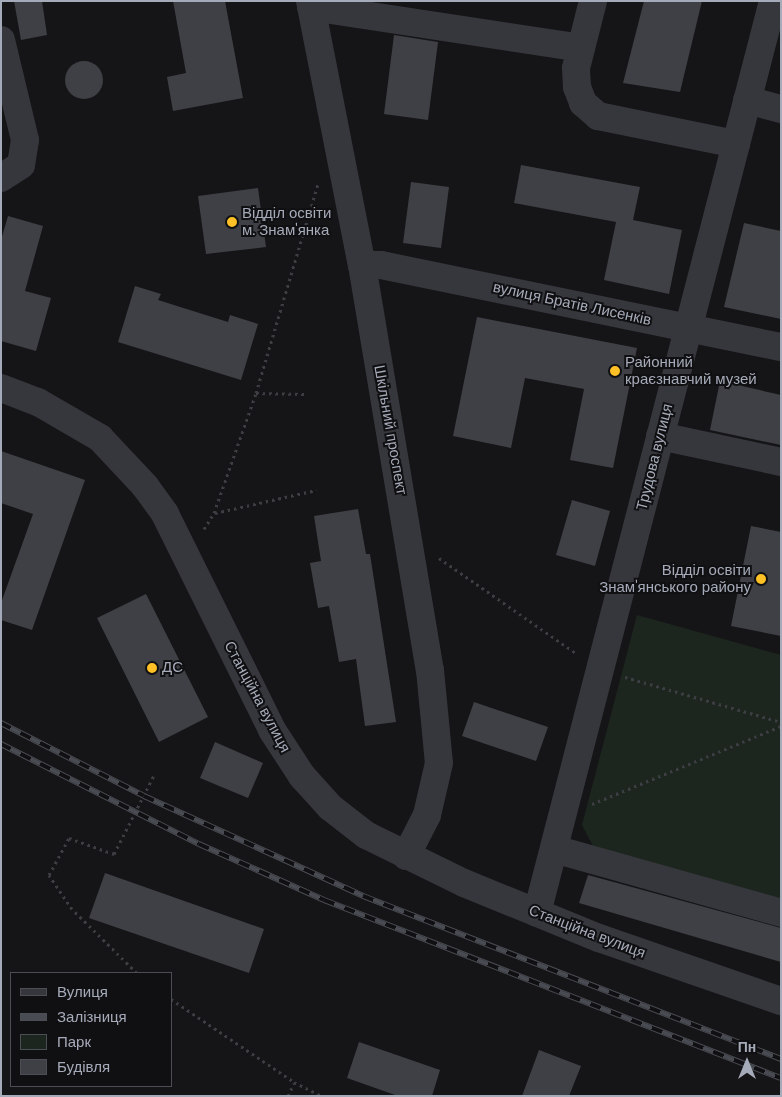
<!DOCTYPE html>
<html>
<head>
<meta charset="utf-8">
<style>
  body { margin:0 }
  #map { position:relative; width:782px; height:1097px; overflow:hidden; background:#151517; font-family:"DM Sans",sans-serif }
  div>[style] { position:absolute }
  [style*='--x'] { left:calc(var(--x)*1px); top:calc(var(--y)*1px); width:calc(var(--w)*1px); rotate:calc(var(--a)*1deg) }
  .green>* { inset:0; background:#1d261e }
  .building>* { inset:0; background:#3f4045 }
  .round { border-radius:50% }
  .path>* { height:3px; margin-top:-1.5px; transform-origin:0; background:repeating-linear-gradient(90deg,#3c3e44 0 2.5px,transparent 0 6.5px) }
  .minor>* { height:28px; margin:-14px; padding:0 14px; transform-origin:14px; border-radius:14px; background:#36373d }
  .rail>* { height:5.5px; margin-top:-2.75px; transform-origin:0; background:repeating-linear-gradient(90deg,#101012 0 11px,#494b52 0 22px); box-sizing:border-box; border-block:1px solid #494b52 }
  .dots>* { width:14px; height:14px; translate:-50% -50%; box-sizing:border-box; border:2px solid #101012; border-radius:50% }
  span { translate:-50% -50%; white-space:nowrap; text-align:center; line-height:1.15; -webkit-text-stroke:4px #101012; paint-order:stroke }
  .poi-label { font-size:15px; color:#a6abb9 }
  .left { translate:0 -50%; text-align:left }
  .right { translate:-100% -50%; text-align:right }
  .street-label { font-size:15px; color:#a6abb9 }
  .frame { position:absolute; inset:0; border:2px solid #a6abb9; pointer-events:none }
  .legend { position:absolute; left:10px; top:972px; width:162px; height:115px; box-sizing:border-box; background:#101012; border:1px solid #4c4e55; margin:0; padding:6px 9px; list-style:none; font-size:15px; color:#a6abb9 }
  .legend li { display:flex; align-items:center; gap:10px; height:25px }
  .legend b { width:25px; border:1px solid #4c4e55 }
  .north { position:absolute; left:722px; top:1037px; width:50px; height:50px; -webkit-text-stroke:4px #101012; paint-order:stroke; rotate:0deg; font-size:14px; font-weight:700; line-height:20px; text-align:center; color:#a6abb9 }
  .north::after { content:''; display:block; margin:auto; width:18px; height:22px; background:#a6abb9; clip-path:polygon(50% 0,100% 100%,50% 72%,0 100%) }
</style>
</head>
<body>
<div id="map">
  <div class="green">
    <i style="clip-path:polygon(637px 615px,781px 655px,781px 900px,594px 848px,582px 825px)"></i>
  </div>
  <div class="building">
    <i style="clip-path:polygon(14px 1px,42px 1px,47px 35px,21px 40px)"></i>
    <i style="clip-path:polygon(173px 1px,225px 1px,243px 98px,173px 111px,167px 77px,186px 73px)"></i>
    <i style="clip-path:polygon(644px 1px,702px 1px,680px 92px,623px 83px)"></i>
    <i style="clip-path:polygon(394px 35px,438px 42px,428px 120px,384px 114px)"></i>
    <i class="round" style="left:65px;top:61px;width:38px;height:38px"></i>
    <i style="clip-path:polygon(521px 165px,640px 187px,633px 220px,682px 230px,669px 294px,604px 280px,616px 222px,514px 203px)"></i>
    <i style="clip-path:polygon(411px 182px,449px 187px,441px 248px,403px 243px)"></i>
    <i style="clip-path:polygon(258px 188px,266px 247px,206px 254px,198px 196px)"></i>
    <i style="clip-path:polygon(8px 216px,43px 226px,25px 291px,51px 298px,36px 351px,1px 341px,1px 240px)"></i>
    <i style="clip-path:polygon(744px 223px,781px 231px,781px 319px,724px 307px)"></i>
    <i style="clip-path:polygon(135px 286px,161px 294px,158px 300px,228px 322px,230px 315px,258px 324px,241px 380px,118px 342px)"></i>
    <i style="clip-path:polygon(477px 317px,637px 348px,613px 468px,570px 460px,584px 389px,525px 378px,511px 448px,453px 436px)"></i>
    <i style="clip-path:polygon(720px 381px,781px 395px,781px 445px,710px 430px)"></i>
    <i style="clip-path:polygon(1px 451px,85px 480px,32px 630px,1px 620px,1px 603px,33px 514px,1px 503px)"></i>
    <i style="clip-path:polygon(572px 500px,610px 511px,595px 566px,556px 555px)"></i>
    <i style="clip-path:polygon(358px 509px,366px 554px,370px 554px,396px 722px,365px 726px,356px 659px,339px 662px,329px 606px,318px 608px,310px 563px,321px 561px,314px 516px)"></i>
    <i style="clip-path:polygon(751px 526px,781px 532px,781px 636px,731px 626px)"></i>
    <i style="clip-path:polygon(146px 594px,208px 717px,159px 742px,97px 618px)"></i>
    <i style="clip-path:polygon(474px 702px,548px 727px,536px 761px,462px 736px)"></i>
    <i style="clip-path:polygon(215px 742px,263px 763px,248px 798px,200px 778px)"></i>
    <i style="clip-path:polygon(105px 873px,264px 929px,249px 973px,89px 918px)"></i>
    <i style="clip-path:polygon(588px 875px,781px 928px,781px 962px,579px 903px)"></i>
    <i style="clip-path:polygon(359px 1042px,440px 1070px,432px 1096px,398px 1096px,347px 1078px)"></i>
    <i style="clip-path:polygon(539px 1050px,581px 1066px,569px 1096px,522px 1096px)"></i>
  </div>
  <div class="path">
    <i style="--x:256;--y:393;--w:48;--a:1.2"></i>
    <i style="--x:215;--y:513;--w:104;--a:-12.8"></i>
    <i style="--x:204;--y:529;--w:19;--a:-58"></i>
    <i style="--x:214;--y:513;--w:127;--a:-70.7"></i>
    <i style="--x:256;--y:393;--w:218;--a:-73.5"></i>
    <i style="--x:439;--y:558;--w:168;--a:34.8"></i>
    <i style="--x:625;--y:677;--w:162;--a:16.1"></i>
    <i style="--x:592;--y:804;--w:204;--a:-22.4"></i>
    <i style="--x:137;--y:973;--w:91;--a:-135.4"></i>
    <i style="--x:72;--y:909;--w:41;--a:-124.1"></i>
    <i style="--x:49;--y:875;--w:42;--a:-61.6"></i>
    <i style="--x:69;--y:838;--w:48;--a:19.6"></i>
    <i style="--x:114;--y:854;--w:89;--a:-63.1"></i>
    <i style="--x:171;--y:999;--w:148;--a:34"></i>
    <i style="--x:294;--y:1082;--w:30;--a:27"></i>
    <i style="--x:288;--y:1096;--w:14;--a:-65"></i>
  </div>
  <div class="minor">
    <i style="--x:310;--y:1;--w:269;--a:78.9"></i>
    <i style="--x:362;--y:265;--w:411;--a:80.5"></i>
    <i style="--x:430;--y:670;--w:93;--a:84.5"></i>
    <i style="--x:439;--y:763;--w:53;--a:103"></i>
    <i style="--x:427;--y:815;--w:46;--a:117.1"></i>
    <i style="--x:593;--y:1;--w:69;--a:104.2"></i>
    <i style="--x:576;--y:68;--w:19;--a:87"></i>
    <i style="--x:577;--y:87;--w:17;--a:69"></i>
    <i style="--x:583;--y:103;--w:20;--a:41"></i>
    <i style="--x:598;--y:116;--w:141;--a:11.5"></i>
    <i style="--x:311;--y:7;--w:273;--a:8.6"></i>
    <i style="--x:1;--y:40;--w:103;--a:76.5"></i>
    <i style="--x:25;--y:140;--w:25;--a:99"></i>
    <i style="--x:21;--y:165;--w:24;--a:147"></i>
    <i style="--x:747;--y:100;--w:35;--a:15"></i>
    <i style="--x:362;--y:265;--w:19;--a:0"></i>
    <i style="--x:381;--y:265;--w:408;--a:11.6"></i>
    <i style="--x:1;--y:388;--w:40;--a:21"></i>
    <i style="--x:38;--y:402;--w:72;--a:30.1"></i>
    <i style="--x:100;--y:438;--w:66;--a:46.8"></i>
    <i style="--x:145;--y:486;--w:34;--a:54"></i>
    <i style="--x:165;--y:514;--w:241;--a:63.6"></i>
    <i style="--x:272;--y:730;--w:55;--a:56.9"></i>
    <i style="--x:302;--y:776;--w:42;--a:47.9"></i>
    <i style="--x:330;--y:807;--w:46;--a:37.9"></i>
    <i style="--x:366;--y:835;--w:109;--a:26.1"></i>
    <i style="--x:464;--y:883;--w:146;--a:22.2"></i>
    <i style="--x:599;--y:938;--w:193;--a:19.1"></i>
    <i style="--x:660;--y:436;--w:124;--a:12.1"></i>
    <i style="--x:554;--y:849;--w:236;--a:15.7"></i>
    <i style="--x:537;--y:913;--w:942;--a:-75.49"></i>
  </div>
  <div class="rail">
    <i style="--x:1;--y:723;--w:161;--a:27"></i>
    <i style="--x:144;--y:796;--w:241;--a:24.5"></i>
    <i style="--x:363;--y:896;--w:449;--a:21.3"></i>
    <i style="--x:1;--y:744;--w:222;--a:26.8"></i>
    <i style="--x:199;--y:844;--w:137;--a:24.1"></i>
    <i style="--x:324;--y:900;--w:490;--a:21.3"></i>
  </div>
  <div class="dots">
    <i style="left:232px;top:222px;background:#ffc126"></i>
    <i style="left:615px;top:371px;background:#ffc126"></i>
    <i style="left:761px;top:579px;background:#ffc126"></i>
    <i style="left:152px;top:668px;background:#ffc126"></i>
  </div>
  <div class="poi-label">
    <span class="left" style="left:242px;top:222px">Відділ освіти<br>м. Знам'янка</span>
    <span class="left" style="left:625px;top:371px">Районний<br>краєзнавчий музей</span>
    <span class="right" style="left:751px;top:579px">Відділ освіти<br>Знам'янського району</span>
    <span class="left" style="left:162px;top:668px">ДС</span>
  </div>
  <div class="street-label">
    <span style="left:572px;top:304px;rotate:12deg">вулиця Братів Лисенків</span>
    <span style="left:390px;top:430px;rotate:80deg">Шкільний проспект</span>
    <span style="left:655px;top:457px;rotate:-76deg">Трудова вулиця</span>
    <span style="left:257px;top:697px;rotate:62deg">Станційна вулиця</span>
    <span style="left:587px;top:932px;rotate:21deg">Станційна вулиця</span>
  </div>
  <div class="frame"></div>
  <ul class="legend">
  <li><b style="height:6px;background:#36373d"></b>Вулиця</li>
  <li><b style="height:6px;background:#494b52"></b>Залізниця</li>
  <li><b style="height:14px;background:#1d261e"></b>Парк</li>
  <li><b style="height:14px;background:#3f4045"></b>Будівля</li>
  </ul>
  <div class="north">Пн</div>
</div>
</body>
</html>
